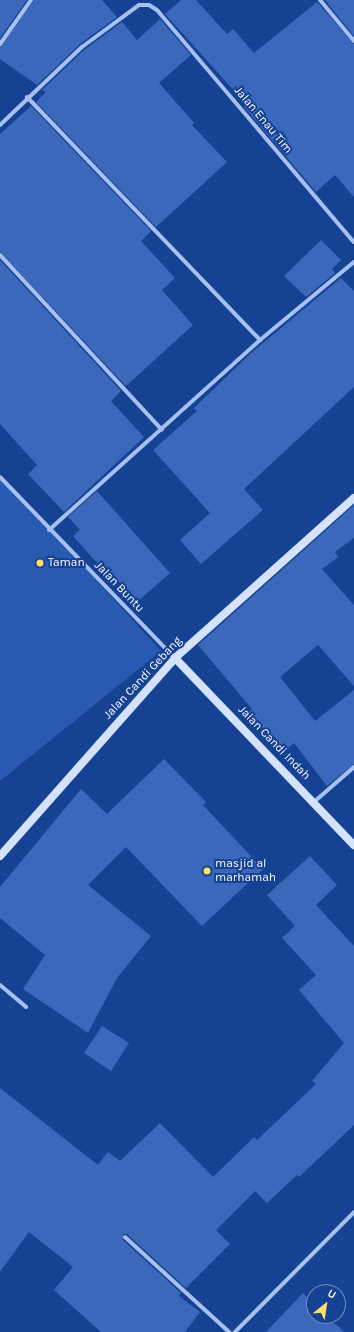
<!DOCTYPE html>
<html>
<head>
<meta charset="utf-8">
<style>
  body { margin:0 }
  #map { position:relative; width:354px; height:1332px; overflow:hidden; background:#164293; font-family:Karla,sans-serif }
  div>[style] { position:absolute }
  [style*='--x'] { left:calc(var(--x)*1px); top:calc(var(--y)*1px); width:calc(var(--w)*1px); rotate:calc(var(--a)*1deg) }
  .green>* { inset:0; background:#295ab2 }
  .building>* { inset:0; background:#3b68ba }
  .street>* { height:4px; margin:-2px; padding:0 2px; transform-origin:2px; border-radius:2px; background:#a6c1f1 }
  .secondary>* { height:8px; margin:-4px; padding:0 4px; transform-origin:4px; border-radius:4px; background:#d4e2fb }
  .dots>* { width:11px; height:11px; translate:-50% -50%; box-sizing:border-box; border:2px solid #164293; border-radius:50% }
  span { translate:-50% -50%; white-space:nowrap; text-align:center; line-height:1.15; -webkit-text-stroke:4px #164293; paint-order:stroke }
  .street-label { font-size:12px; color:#fff }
  .poi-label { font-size:12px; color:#fff }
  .left { translate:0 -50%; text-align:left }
  .north { position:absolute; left:306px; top:1284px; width:40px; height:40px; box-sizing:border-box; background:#164293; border:1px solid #738ebe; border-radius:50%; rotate:30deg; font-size:11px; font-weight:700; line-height:16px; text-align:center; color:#fff }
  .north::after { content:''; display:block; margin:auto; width:14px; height:18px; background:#ffe065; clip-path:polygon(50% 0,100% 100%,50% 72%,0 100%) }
</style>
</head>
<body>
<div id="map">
  <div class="green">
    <i style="clip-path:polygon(0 475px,161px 651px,0 781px)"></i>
  </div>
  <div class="building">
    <i style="clip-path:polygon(0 0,27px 0,0 38px)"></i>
    <i style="clip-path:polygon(34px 0,102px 0,117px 17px,80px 44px,37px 85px,0 59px,0 47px)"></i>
    <i style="clip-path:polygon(181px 0,196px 0,227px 34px,233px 29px,254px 53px,317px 2px,354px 44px,354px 197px,335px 175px,316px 192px,244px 107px,247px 105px,165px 14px)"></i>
    <i style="clip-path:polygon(325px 0,354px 0,354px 36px)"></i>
    <i style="clip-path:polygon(160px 19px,191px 55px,159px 83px,194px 123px,192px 125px,227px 162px,156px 227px,36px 102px,46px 92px,42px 90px,84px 50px,122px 22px,137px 40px)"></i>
    <i style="clip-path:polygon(31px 106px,151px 231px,141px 241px,175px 278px,162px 290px,193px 325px,126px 386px,0 252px,0 134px)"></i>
    <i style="clip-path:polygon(321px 240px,341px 260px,332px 269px,335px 273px,306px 297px,284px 276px)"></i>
    <i style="clip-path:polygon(0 260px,121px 391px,111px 401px,144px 437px,64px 512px,28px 474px,37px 465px,0 424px)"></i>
    <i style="clip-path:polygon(341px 278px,354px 291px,354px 387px,244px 489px,263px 510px,201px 564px,180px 540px,210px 513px,153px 450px,197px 411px,194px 408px,251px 353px)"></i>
    <i style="clip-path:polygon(97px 491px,170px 573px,137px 602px,101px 561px,98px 564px,73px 536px,80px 530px,68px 517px)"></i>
    <i style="clip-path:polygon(354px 505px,354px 538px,335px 552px,338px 557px,322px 569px,354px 605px,354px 686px,318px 645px,280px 677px,315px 721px,354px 690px,354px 764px,327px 786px,294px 743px,282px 753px,249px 712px,252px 709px,198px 645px)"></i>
    <i style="clip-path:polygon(164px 759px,206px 802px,203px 805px,263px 869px,202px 926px,126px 847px,88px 885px,151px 936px,117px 978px,88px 1033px,23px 989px,45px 955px,0 918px,0 887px,81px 789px,107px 814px)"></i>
    <i style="clip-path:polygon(310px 856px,337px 885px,316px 905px,354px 946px,354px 1125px,299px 1177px,297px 1175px,267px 1203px,255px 1191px,216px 1230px,230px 1244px,186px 1288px,127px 1234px,123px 1234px,123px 1240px,181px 1293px,179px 1296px,200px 1312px,185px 1332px,101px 1332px,54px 1290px,73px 1267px,29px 1232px,0 1272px,0 1088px,98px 1165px,108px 1152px,120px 1161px,160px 1123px,213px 1177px,254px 1137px,257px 1140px,316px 1084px,312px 1081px,344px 1043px,299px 990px,316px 975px,282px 938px,295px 926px,267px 895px)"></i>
    <i style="clip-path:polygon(102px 1026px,129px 1043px,111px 1071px,84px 1053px)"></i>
    <i style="clip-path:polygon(303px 1293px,314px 1304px,314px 1316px,327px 1316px,344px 1332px,266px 1332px)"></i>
  </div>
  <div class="street">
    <i style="--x:320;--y:0;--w:53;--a:50.3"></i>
    <i style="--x:0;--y:44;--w:54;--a:-54.8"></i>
    <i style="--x:27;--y:97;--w:337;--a:46.2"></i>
    <i style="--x:0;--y:125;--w:113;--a:-43.6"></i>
    <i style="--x:82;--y:47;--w:71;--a:-36.4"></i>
    <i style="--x:139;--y:5;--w:10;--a:0"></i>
    <i style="--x:149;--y:5;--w:9;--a:32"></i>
    <i style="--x:157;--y:10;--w:304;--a:49.7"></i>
    <i style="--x:0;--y:255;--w:238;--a:47.2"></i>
    <i style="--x:0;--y:477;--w:252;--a:46"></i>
    <i style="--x:49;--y:530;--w:284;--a:-42"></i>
    <i style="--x:260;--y:340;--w:122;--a:-39.7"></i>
    <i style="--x:314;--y:802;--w:53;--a:-41.2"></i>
    <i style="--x:0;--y:985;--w:34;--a:40"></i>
    <i style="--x:125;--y:1237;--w:141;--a:42.4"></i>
    <i style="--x:235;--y:1332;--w:169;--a:-45.2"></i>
  </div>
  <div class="secondary">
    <i style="--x:175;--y:658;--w:259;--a:46.3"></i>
    <i style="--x:0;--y:856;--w:264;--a:-48.5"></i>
    <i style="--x:175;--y:658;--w:240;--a:-41.8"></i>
  </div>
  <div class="dots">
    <i style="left:40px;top:563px;background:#ffe065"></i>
    <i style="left:207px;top:871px;background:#ffe065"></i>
  </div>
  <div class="street-label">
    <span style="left:263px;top:120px;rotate:50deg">Jalan Enau Tim</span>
    <span style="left:119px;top:587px;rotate:46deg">Jalan Buntu</span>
    <span style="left:143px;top:678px;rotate:-47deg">Jalan Candi Gebang</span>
    <span style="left:274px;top:743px;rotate:46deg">Jalan Candi Indah</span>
  </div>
  <div class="poi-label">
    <span class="left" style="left:48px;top:563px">Taman</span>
    <span class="left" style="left:215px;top:871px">masjid al<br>marhamah</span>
  </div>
  <div class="north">U</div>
</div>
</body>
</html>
